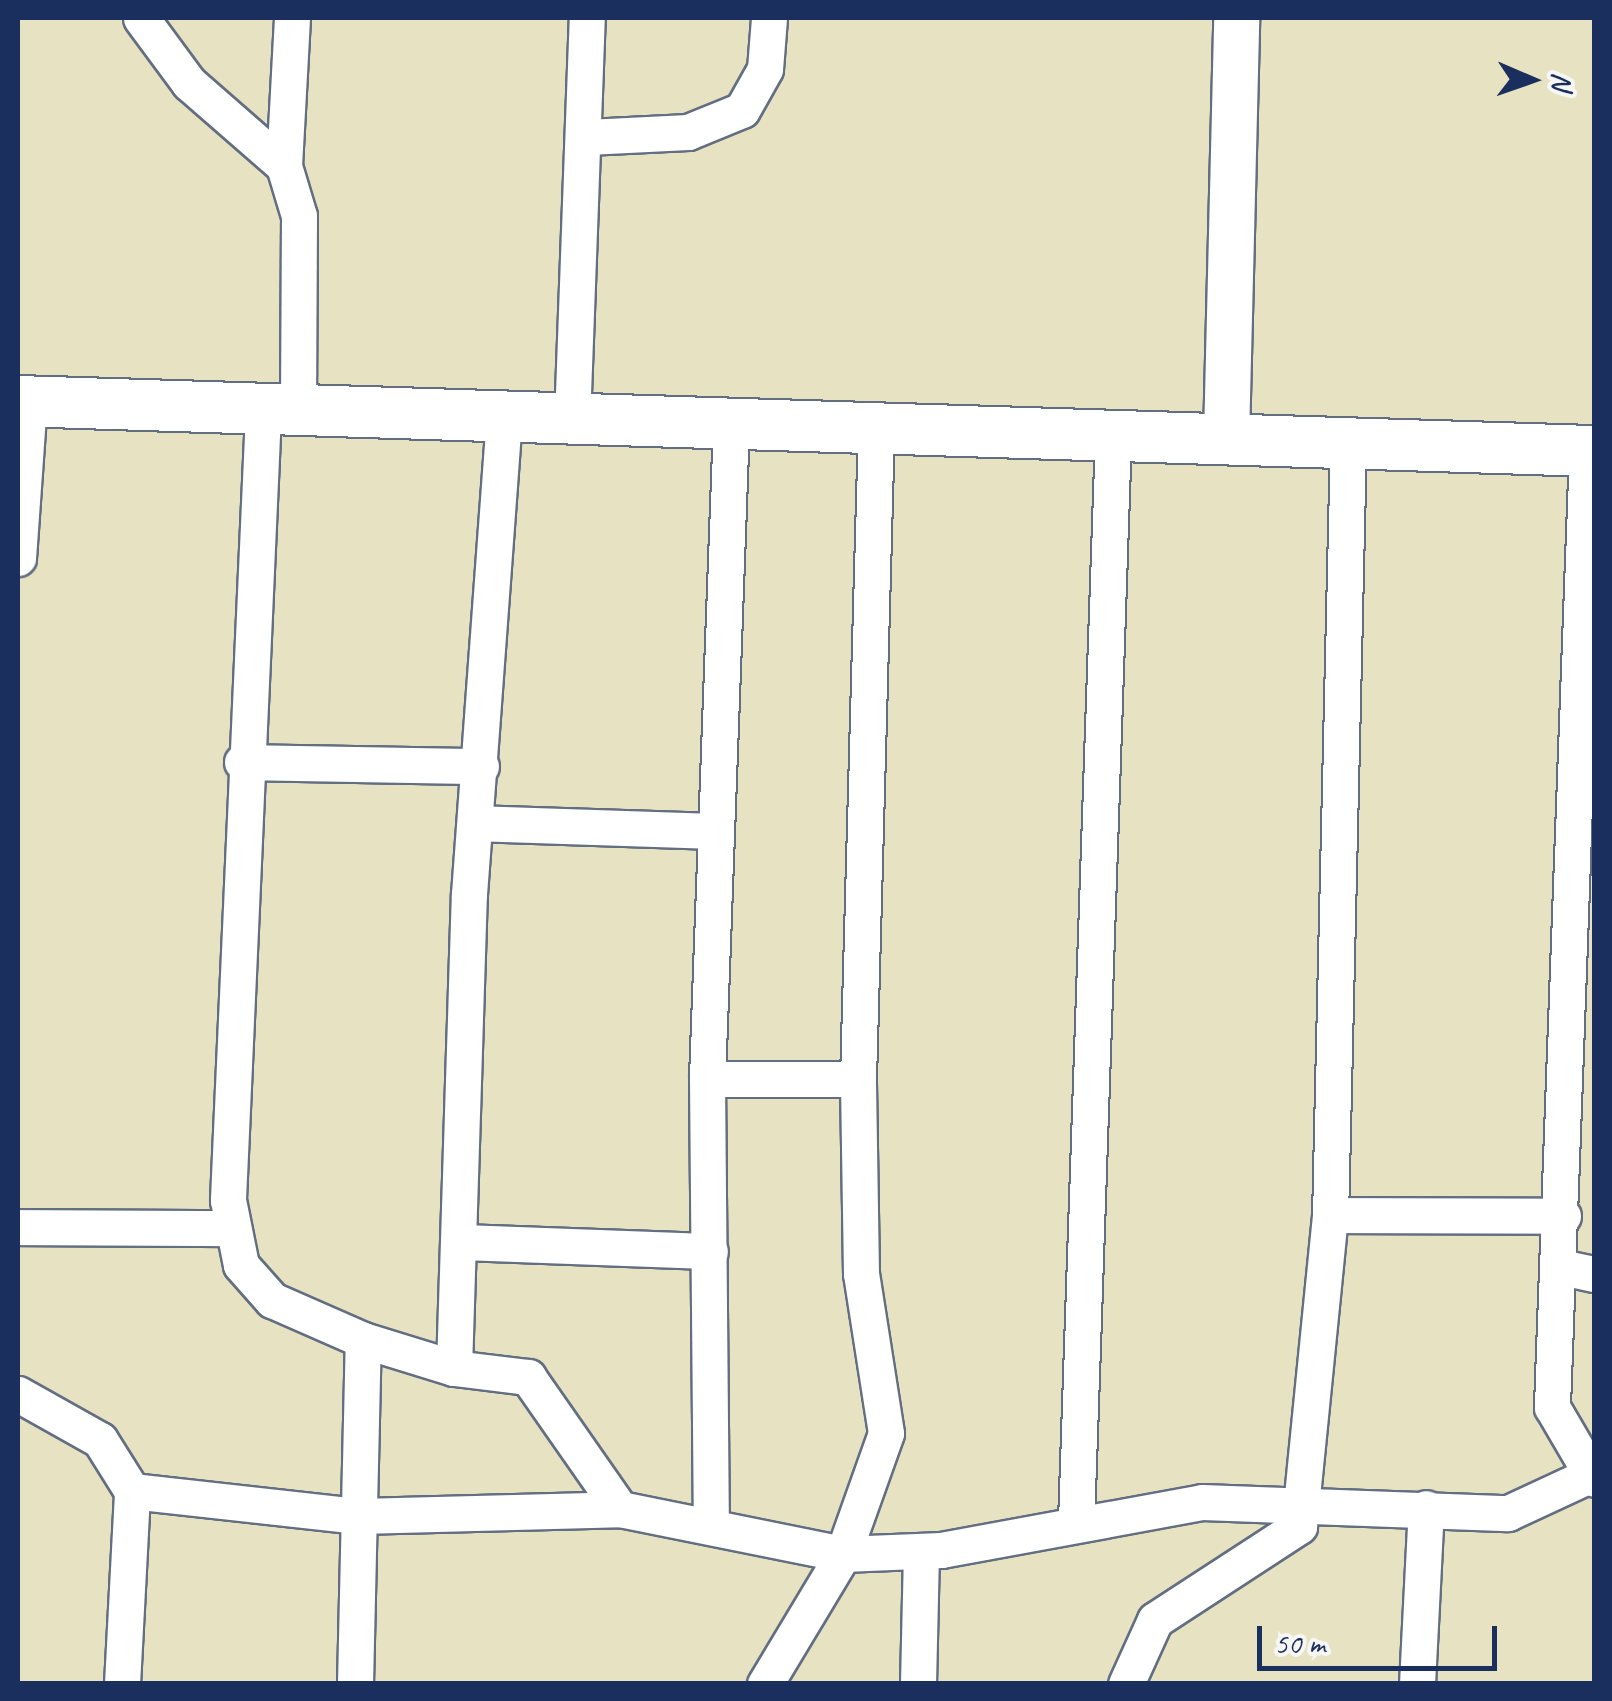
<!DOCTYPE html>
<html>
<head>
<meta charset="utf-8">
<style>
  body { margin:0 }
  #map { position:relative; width:1612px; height:1701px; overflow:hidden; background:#e7e2c1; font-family:Caveat,sans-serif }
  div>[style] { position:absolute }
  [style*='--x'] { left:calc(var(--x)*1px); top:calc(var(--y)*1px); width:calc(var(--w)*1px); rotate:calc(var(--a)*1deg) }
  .roads { filter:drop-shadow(2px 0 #626e81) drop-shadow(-2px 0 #626e81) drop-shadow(0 2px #626e81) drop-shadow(0 -2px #626e81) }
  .minor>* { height:35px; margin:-17.5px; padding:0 17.5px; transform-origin:17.5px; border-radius:17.5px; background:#fff }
  .tertiary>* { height:45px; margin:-22.5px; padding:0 22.5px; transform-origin:22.5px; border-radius:22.5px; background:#fff }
  .secondary>* { height:50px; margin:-25px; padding:0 25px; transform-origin:25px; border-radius:25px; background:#fff }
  span { translate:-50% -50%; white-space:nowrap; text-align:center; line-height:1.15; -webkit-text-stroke:9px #f6f6f2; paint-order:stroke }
  .frame { position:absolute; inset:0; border:20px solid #1b2f5e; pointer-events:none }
  .north { position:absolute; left:1482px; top:30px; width:100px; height:100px; -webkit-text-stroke:8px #f6f6f2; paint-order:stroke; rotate:92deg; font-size:28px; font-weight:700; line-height:40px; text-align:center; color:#1b2f5e }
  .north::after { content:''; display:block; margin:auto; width:35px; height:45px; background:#1b2f5e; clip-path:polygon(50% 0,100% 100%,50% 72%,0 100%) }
  .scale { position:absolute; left:1257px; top:1626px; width:240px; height:45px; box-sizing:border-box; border:5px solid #1b2f5e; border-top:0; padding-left:12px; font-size:30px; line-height:35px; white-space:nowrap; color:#1b2f5e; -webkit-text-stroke:8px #f6f6f2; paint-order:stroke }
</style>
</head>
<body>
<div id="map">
  <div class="roads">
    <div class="minor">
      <i style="--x:141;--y:18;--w:81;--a:53.6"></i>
      <i style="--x:189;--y:83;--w:126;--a:41.1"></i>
      <i style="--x:292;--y:18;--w:148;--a:93.1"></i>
      <i style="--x:284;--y:166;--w:52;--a:73.3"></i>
      <i style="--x:299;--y:216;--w:196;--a:90.3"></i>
      <i style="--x:587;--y:137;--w:101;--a:-2.8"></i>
      <i style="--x:688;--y:132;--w:58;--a:-22.2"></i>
      <i style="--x:742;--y:110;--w:47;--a:-60.7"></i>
      <i style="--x:765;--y:69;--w:51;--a:-85.5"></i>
      <i style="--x:263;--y:413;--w:788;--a:92.55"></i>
      <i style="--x:228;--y:1200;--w:66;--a:78.7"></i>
      <i style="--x:241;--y:1265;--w:47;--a:48.5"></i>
      <i style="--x:272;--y:1300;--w:99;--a:23.7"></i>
      <i style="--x:363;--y:1340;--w:95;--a:17.1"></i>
      <i style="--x:454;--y:1368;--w:75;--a:6.9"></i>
      <i style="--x:528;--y:1377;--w:161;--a:55.1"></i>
      <i style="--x:572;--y:421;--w:403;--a:-87.9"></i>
      <i style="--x:731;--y:424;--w:655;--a:92.1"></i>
      <i style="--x:707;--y:1079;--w:151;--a:0"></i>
      <i style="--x:1348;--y:442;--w:773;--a:91.33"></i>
      <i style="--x:1330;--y:1215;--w:233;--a:0.2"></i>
      <i style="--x:1587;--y:451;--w:957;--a:92.1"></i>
      <i style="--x:1552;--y:1407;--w:83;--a:59.7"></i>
      <i style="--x:18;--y:558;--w:156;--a:-86"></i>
      <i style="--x:242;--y:762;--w:239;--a:1"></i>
      <i style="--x:475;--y:823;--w:238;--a:1.9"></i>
      <i style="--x:707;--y:1079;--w:445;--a:89.5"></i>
      <i style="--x:18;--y:1227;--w:212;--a:0.3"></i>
      <i style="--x:459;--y:1242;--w:251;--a:2.1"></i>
      <i style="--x:1561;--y:1267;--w:34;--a:12"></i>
      <i style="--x:454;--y:1368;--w:474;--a:-88.2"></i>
      <i style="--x:469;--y:894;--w:477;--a:-85.8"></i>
      <i style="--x:18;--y:1394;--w:94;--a:29.3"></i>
      <i style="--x:100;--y:1440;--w:60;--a:57.9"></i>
      <i style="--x:132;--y:1491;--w:228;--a:6.3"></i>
      <i style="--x:359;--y:1516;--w:261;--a:-1.5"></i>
      <i style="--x:620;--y:1509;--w:227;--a:11.4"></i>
      <i style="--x:843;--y:1554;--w:98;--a:-2.3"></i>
      <i style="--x:941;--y:1550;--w:265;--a:-10.4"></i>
      <i style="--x:1202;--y:1502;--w:306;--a:2.1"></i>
      <i style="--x:1508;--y:1513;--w:95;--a:-24.9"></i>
      <i style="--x:1076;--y:1522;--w:1089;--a:-88.05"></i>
      <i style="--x:122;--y:1684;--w:193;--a:-87"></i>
      <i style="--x:355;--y:1684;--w:344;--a:-88.7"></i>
      <i style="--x:765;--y:1684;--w:152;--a:-59"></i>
      <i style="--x:843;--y:1554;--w:128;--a:-70.4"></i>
      <i style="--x:886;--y:1433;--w:161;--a:-98.9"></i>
      <i style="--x:861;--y:1274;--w:195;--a:-90.9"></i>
      <i style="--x:858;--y:1079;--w:651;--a:-88.42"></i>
      <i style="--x:918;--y:1684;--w:133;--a:-88.7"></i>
      <i style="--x:1126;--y:1684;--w:70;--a:-65.6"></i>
      <i style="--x:1155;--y:1620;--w:172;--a:-33.1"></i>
      <i style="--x:1299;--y:1526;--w:313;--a:-84.3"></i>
      <i style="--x:1417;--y:1684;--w:176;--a:-87.1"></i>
    </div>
    <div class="tertiary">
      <i style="--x:1226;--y:438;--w:420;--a:-88.6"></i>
    </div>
    <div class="secondary">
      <i style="--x:18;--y:401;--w:1577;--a:1.82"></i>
    </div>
  </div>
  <div class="frame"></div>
  <div class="north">N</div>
  <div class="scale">50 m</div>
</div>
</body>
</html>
